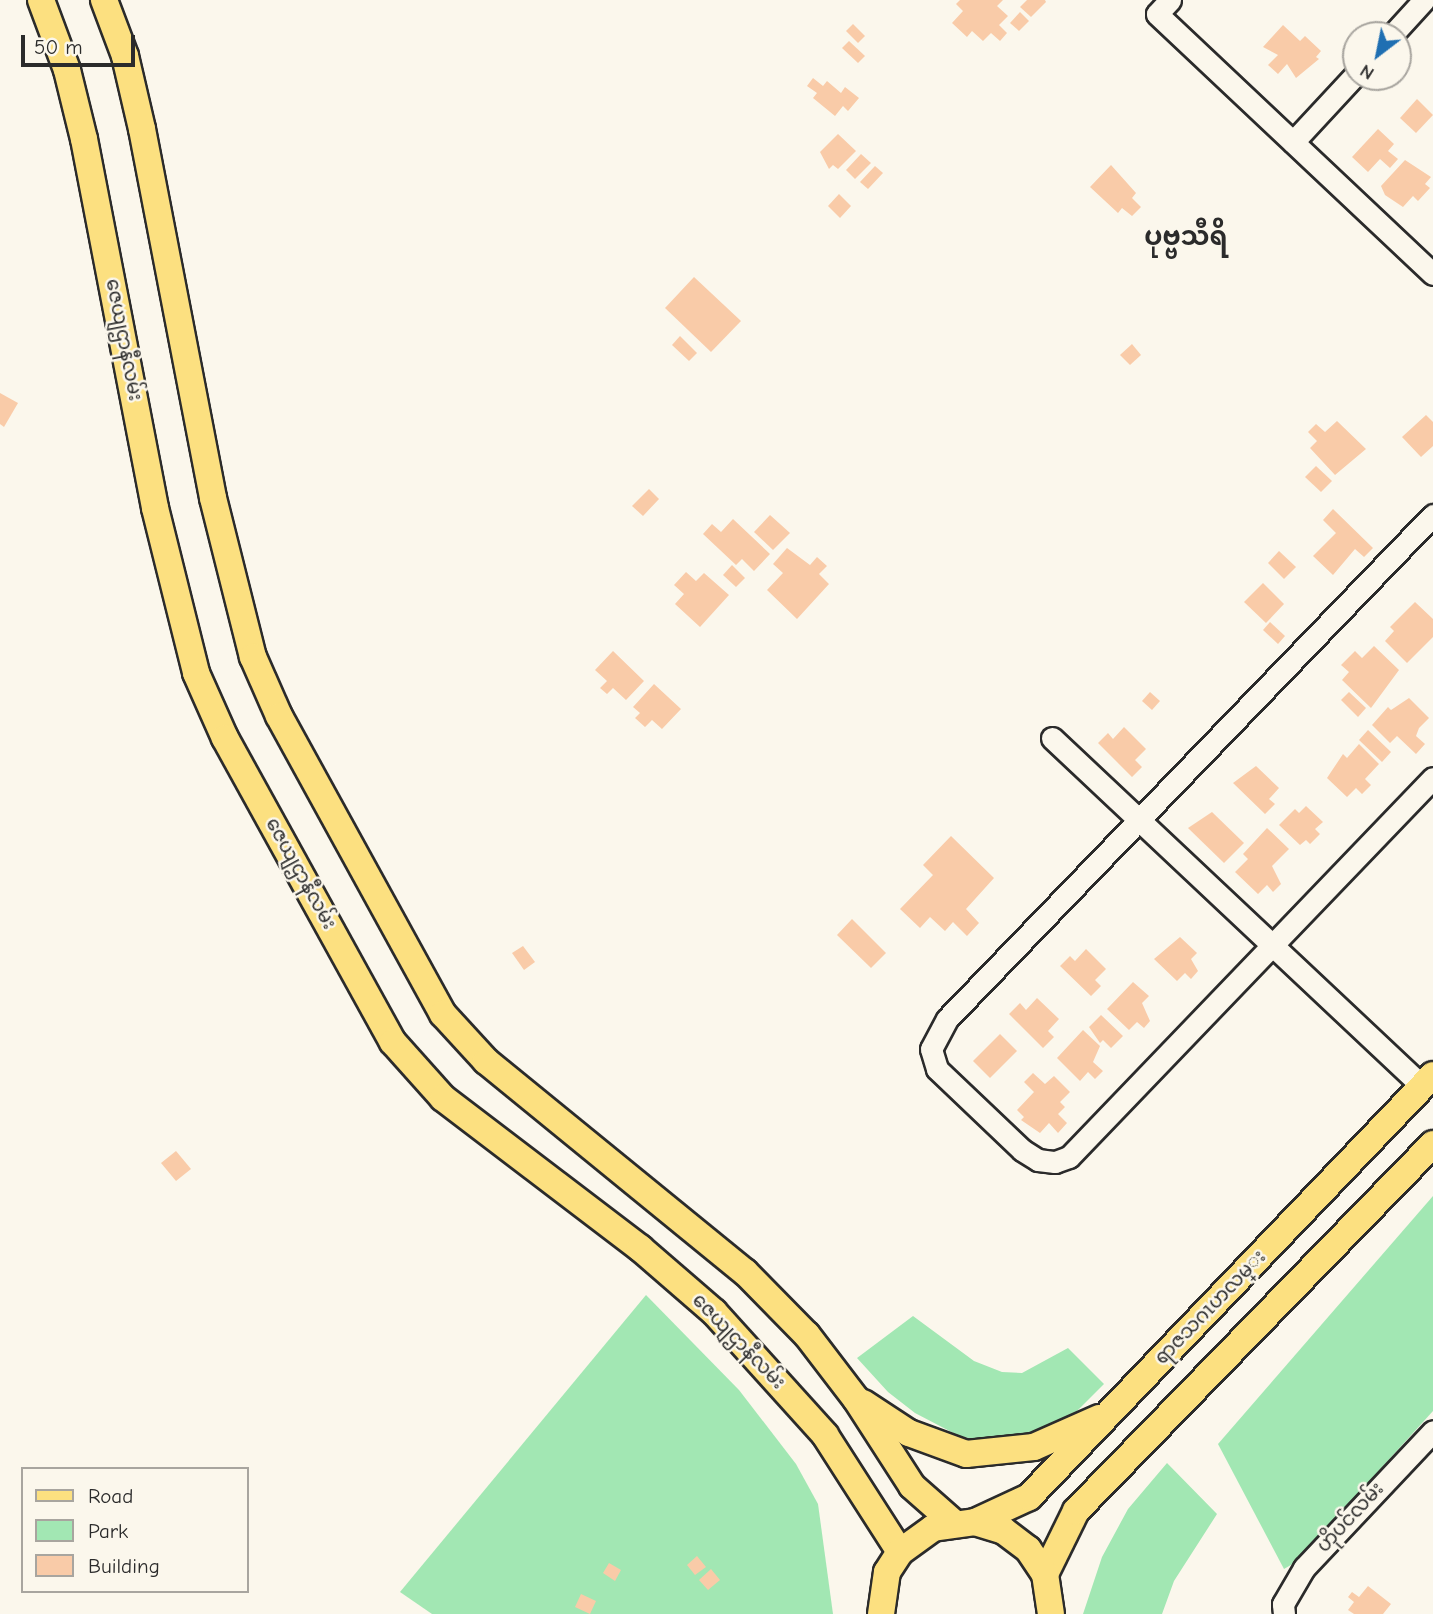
<!DOCTYPE html>
<html>
<head>
<meta charset="utf-8">
<style>
  body { margin:0 }
  #map { position:relative; width:1433px; height:1614px; overflow:hidden; background:#fbf7ec; font-family:"Comic Neue","Noto Sans Myanmar",sans-serif }
  div>[style] { position:absolute }
  [style*='--x'] { left:calc(var(--x)*1px); top:calc(var(--y)*1px); width:calc(var(--w)*1px); rotate:calc(var(--a)*1deg) }
  .green>* { inset:0; background:#a2e7b3 }
  .building>* { inset:0; background:#f9cba8 }
  .roads { filter:drop-shadow(2px 0 #2b2b2b) drop-shadow(-2px 0 #2b2b2b) drop-shadow(0 2px #2b2b2b) drop-shadow(0 -2px #2b2b2b) }
  .minor>* { height:21px; margin:-10.5px; padding:0 10.5px; transform-origin:10.5px; border-radius:10.5px; background:#fbf7ec }
  .major>* { height:26px; margin:-13px; padding:0 13px; transform-origin:13px; border-radius:13px; background:#fce080 }
  span { translate:-50% -50%; white-space:nowrap; text-align:center; line-height:1.15; -webkit-text-stroke:5px #fbf7ec; paint-order:stroke }
  .street-label { font-size:19px; color:#2b2b2b }
  .district-label { font-size:26px; color:#2b2b2b; font-weight:700 }
  .legend { position:absolute; left:21px; top:1467px; width:228px; height:126px; box-sizing:border-box; background:#fbf7ec; border:2px solid #a8a59f; margin:0; padding:9px 12px; list-style:none; font-size:21px; color:#2b2b2b }
  .legend li { display:flex; align-items:center; gap:14px; height:35px }
  .legend b { width:35px; border:2px solid #a8a59f }
  .north { position:absolute; left:1342px; top:21px; width:70px; height:70px; box-sizing:border-box; background:#fbf7ec; border:2px solid #a8a59f; border-radius:50%; rotate:212deg; font-size:19px; font-weight:700; line-height:28px; text-align:center; color:#2b2b2b }
  .north::after { content:''; display:block; margin:auto; width:24px; height:32px; background:#1f6fb2; clip-path:polygon(50% 0,100% 100%,50% 72%,0 100%) }
  .scale { position:absolute; left:21px; top:35px; width:114px; height:32px; box-sizing:border-box; border:4px solid #2b2b2b; border-top:0; padding-left:9px; font-size:21px; line-height:24px; white-space:nowrap; color:#2b2b2b; -webkit-text-stroke:5px #fbf7ec; paint-order:stroke }
</style>
</head>
<body>
<div id="map">
  <div class="green">
    <i style="clip-path:polygon(1433px 1196px,1433px 1411px,1296px 1562px,1284px 1569px,1218px 1444px)"></i>
    <i style="clip-path:polygon(646px 1295px,739px 1390px,796px 1464px,818px 1504px,833px 1614px,432px 1614px,400px 1592px)"></i>
    <i style="clip-path:polygon(913px 1316px,974px 1361px,1002px 1372px,1022px 1373px,1068px 1348px,1104px 1384px,1074px 1414px,1049px 1429px,1024px 1438px,991px 1441px,961px 1437px,915px 1413px,888px 1392px,857px 1358px)"></i>
    <i style="clip-path:polygon(1167px 1463px,1217px 1514px,1174px 1581px,1162px 1614px,1083px 1614px,1102px 1557px,1128px 1509px)"></i>
  </div>
  <div class="building">
    <i style="clip-path:polygon(960px 0,1003px 0,997px 6px,1008px 16px,999px 25px,1007px 33px,1000px 41px,991px 33px,983px 41px,972px 31px,967px 37px,952px 23px,963px 11px,956px 4px)"></i>
    <i style="clip-path:polygon(1027px 0,1045px 0,1046px 2px,1031px 17px,1020px 7px)"></i>
    <i style="clip-path:polygon(1020px 12px,1029px 21px,1019px 31px,1010px 23px)"></i>
    <i style="clip-path:polygon(853px 24px,865px 36px,858px 43px,846px 31px)"></i>
    <i style="clip-path:polygon(1283px 25px,1300px 41px,1305px 36px,1321px 51px,1316px 57px,1319px 59px,1296px 78px,1287px 64px,1278px 74px,1268px 65px,1278px 55px,1263px 47px)"></i>
    <i style="clip-path:polygon(849px 41px,865px 56px,858px 63px,842px 48px)"></i>
    <i style="clip-path:polygon(813px 78px,823px 86px,827px 81px,841px 93px,845px 87px,859px 98px,848px 111px,843px 106px,835px 116px,813px 98px,817px 93px,807px 86px)"></i>
    <i style="clip-path:polygon(1417px 99px,1433px 115px,1416px 133px,1400px 118px)"></i>
    <i style="clip-path:polygon(1378px 129px,1394px 144px,1388px 151px,1398px 159px,1390px 168px,1380px 159px,1368px 172px,1352px 157px)"></i>
    <i style="clip-path:polygon(838px 134px,856px 151px,838px 169px,833px 165px,829px 169px,820px 152px)"></i>
    <i style="clip-path:polygon(861px 154px,871px 163px,855px 179px,846px 170px)"></i>
    <i style="clip-path:polygon(1405px 160px,1431px 177px,1425px 184px,1430px 188px,1418px 201px,1413px 196px,1403px 207px,1385px 195px,1381px 186px)"></i>
    <i style="clip-path:polygon(1111px 165px,1136px 193px,1132px 198px,1141px 207px,1132px 216px,1122px 208px,1118px 213px,1090px 187px)"></i>
    <i style="clip-path:polygon(875px 166px,883px 173px,868px 189px,860px 182px)"></i>
    <i style="clip-path:polygon(839px 194px,851px 206px,840px 218px,828px 206px)"></i>
    <i style="clip-path:polygon(694px 277px,741px 321px,711px 352px,665px 308px)"></i>
    <i style="clip-path:polygon(680px 336px,697px 353px,689px 361px,672px 345px)"></i>
    <i style="clip-path:polygon(1132px 344px,1141px 355px,1130px 365px,1120px 355px)"></i>
    <i style="clip-path:polygon(0 393px,18px 403px,4px 427px,0 424px)"></i>
    <i style="clip-path:polygon(1426px 415px,1433px 422px,1433px 446px,1421px 457px,1402px 437px)"></i>
    <i style="clip-path:polygon(1337px 421px,1366px 449px,1335px 475px,1310px 448px,1317px 441px,1308px 432px,1316px 424px,1325px 432px)"></i>
    <i style="clip-path:polygon(1316px 466px,1332px 481px,1321px 492px,1305px 477px)"></i>
    <i style="clip-path:polygon(649px 489px,659px 499px,643px 516px,632px 506px)"></i>
    <i style="clip-path:polygon(1333px 509px,1373px 548px,1364px 557px,1355px 549px,1333px 575px,1313px 556px,1336px 533px,1323px 520px)"></i>
    <i style="clip-path:polygon(770px 515px,790px 533px,773px 550px,754px 532px)"></i>
    <i style="clip-path:polygon(733px 519px,770px 554px,754px 571px,742px 559px,736px 565px,703px 534px,712px 524px,721px 532px)"></i>
    <i style="clip-path:polygon(787px 548px,810px 565px,817px 557px,827px 566px,819px 574px,829px 584px,797px 619px,767px 590px,783px 573px,773px 564px)"></i>
    <i style="clip-path:polygon(1279px 551px,1296px 567px,1284px 579px,1268px 563px)"></i>
    <i style="clip-path:polygon(732px 565px,745px 578px,736px 587px,723px 575px)"></i>
    <i style="clip-path:polygon(686px 572px,696px 581px,704px 573px,729px 595px,700px 627px,675px 604px,684px 594px,674px 585px)"></i>
    <i style="clip-path:polygon(1263px 583px,1284px 604px,1266px 623px,1244px 602px)"></i>
    <i style="clip-path:polygon(1415px 602px,1433px 619px,1433px 637px,1407px 663px,1385px 641px,1394px 631px,1390px 627px)"></i>
    <i style="clip-path:polygon(1270px 622px,1285px 636px,1278px 644px,1263px 630px)"></i>
    <i style="clip-path:polygon(1374px 646px,1399px 670px,1371px 708px,1342px 680px,1349px 672px,1341px 665px,1355px 651px,1362px 658px)"></i>
    <i style="clip-path:polygon(613px 651px,644px 681px,626px 700px,613px 688px,607px 694px,600px 688px,607px 681px,595px 670px)"></i>
    <i style="clip-path:polygon(654px 684px,681px 709px,662px 729px,652px 720px,645px 727px,635px 718px,640px 713px,633px 707px)"></i>
    <i style="clip-path:polygon(1150px 692px,1160px 701px,1152px 710px,1142px 701px)"></i>
    <i style="clip-path:polygon(1349px 692px,1366px 708px,1358px 717px,1341px 700px)"></i>
    <i style="clip-path:polygon(1409px 698px,1429px 718px,1419px 728px,1416px 736px,1425px 744px,1416px 754px,1397px 736px,1390px 743px,1372px 725px,1388px 707px,1391px 710px)"></i>
    <i style="clip-path:polygon(1124px 727px,1146px 749px,1135px 760px,1142px 767px,1132px 777px,1098px 743px,1108px 733px,1113px 739px)"></i>
    <i style="clip-path:polygon(1368px 730px,1391px 752px,1382px 762px,1359px 740px)"></i>
    <i style="clip-path:polygon(1359px 744px,1379px 764px,1365px 779px,1371px 785px,1362px 794px,1356px 788px,1347px 797px,1327px 778px,1343px 754px,1347px 758px)"></i>
    <i style="clip-path:polygon(1256px 766px,1279px 788px,1269px 799px,1275px 804px,1265px 814px,1233px 783px)"></i>
    <i style="clip-path:polygon(1306px 806px,1323px 822px,1315px 829px,1320px 834px,1310px 844px,1306px 840px,1300px 845px,1279px 825px,1295px 809px,1299px 813px)"></i>
    <i style="clip-path:polygon(1212px 812px,1244px 843px,1224px 863px,1188px 828px)"></i>
    <i style="clip-path:polygon(1267px 828px,1289px 849px,1272px 866px,1281px 884px,1273px 892px,1267px 885px,1258px 894px,1235px 872px,1248px 859px,1243px 854px)"></i>
    <i style="clip-path:polygon(951px 836px,994px 878px,966px 909px,979px 923px,967px 936px,953px 922px,945px 931px,930px 917px,920px 928px,900px 909px,933px 875px,923px 865px)"></i>
    <i style="clip-path:polygon(852px 919px,886px 953px,871px 968px,837px 935px)"></i>
    <i style="clip-path:polygon(1180px 937px,1197px 953px,1191px 959px,1198px 971px,1191px 979px,1185px 973px,1177px 981px,1154px 959px)"></i>
    <i style="clip-path:polygon(523px 946px,535px 962px,524px 970px,512px 953px)"></i>
    <i style="clip-path:polygon(1086px 949px,1106px 969px,1095px 980px,1101px 986px,1091px 996px,1060px 966px,1070px 956px,1075px 961px)"></i>
    <i style="clip-path:polygon(1133px 982px,1149px 996px,1142px 1003px,1150px 1021px,1144px 1028px,1137px 1022px,1129px 1030px,1107px 1009px)"></i>
    <i style="clip-path:polygon(1037px 998px,1059px 1019px,1048px 1031px,1054px 1037px,1043px 1048px,1009px 1014px,1020px 1003px,1026px 1010px)"></i>
    <i style="clip-path:polygon(1101px 1015px,1123px 1036px,1111px 1048px,1103px 1040px,1100px 1043px,1089px 1027px)"></i>
    <i style="clip-path:polygon(1083px 1030px,1100px 1046px,1093px 1062px,1103px 1071px,1095px 1079px,1088px 1072px,1080px 1081px,1057px 1058px)"></i>
    <i style="clip-path:polygon(1000px 1034px,1017px 1051px,990px 1078px,973px 1061px)"></i>
    <i style="clip-path:polygon(1033px 1073px,1045px 1084px,1054px 1076px,1070px 1092px,1060px 1102px,1065px 1107px,1058px 1114px,1067px 1123px,1058px 1133px,1049px 1123px,1040px 1133px,1021px 1120px,1024px 1117px,1017px 1110px,1034px 1092px,1024px 1082px)"></i>
    <i style="clip-path:polygon(176px 1151px,191px 1169px,176px 1181px,161px 1163px)"></i>
    <i style="clip-path:polygon(697px 1556px,706px 1567px,695px 1575px,687px 1565px)"></i>
    <i style="clip-path:polygon(609px 1563px,621px 1570px,615px 1581px,603px 1573px)"></i>
    <i style="clip-path:polygon(711px 1569px,720px 1580px,708px 1590px,699px 1580px)"></i>
    <i style="clip-path:polygon(1368px 1586px,1391px 1604px,1383px 1614px,1354px 1614px,1348px 1610px,1354px 1602px,1348px 1597px,1352px 1592px,1359px 1597px)"></i>
    <i style="clip-path:polygon(581px 1594px,596px 1601px,590px 1614px,575px 1607px)"></i>
  </div>
  <div class="roads">
    <div class="minor">
      <i style="--x:1170;--y:0;--w:19;--a:133"></i>
      <i style="--x:1157;--y:14;--w:379;--a:43.3"></i>
      <i style="--x:1392;--y:35;--w:47;--a:-47.6"></i>
      <i style="--x:1293;--y:142;--w:93;--a:-47.2"></i>
      <i style="--x:1433;--y:515;--w:700;--a:133.96"></i>
      <i style="--x:947;--y:1019;--w:34;--a:118"></i>
      <i style="--x:931;--y:1049;--w:21;--a:73"></i>
      <i style="--x:937;--y:1069;--w:117;--a:43.6"></i>
      <i style="--x:1022;--y:1150;--w:19;--a:32"></i>
      <i style="--x:1038;--y:1160;--w:17;--a:7"></i>
      <i style="--x:1055;--y:1162;--w:15;--a:-20"></i>
      <i style="--x:1069;--y:1157;--w:525;--a:-46.16"></i>
      <i style="--x:1052;--y:738;--w:508;--a:43.24"></i>
      <i style="--x:1284;--y:1614;--w:10;--a:-96"></i>
      <i style="--x:1283;--y:1604;--w:42;--a:-59.7"></i>
      <i style="--x:1304;--y:1568;--w:188;--a:-46.7"></i>
    </div>
    <div class="major">
      <i style="--x:41;--y:0;--w:75;--a:69.6"></i>
      <i style="--x:67;--y:70;--w:71;--a:76.2"></i>
      <i style="--x:84;--y:139;--w:376;--a:79.1"></i>
      <i style="--x:155;--y:508;--w:170;--a:76"></i>
      <i style="--x:196;--y:673;--w:71;--a:66"></i>
      <i style="--x:225;--y:738;--w:347;--a:61.1"></i>
      <i style="--x:393;--y:1042;--w:75;--a:48.2"></i>
      <i style="--x:443;--y:1098;--w:248;--a:37.3"></i>
      <i style="--x:640;--y:1248;--w:98;--a:40.9"></i>
      <i style="--x:714;--y:1312;--w:166;--a:47.9"></i>
      <i style="--x:825;--y:1435;--w:139;--a:57.3"></i>
      <i style="--x:104;--y:0;--w:60;--a:69.4"></i>
      <i style="--x:125;--y:56;--w:75;--a:76.9"></i>
      <i style="--x:142;--y:129;--w:376;--a:79.1"></i>
      <i style="--x:213;--y:498;--w:164;--a:75.9"></i>
      <i style="--x:253;--y:657;--w:64;--a:66.2"></i>
      <i style="--x:279;--y:716;--w:340;--a:61.2"></i>
      <i style="--x:443;--y:1014;--w:64;--a:47.5"></i>
      <i style="--x:486;--y:1061;--w:334;--a:39.2"></i>
      <i style="--x:745;--y:1272;--w:88;--a:45.5"></i>
      <i style="--x:807;--y:1335;--w:81;--a:52.6"></i>
      <i style="--x:856;--y:1399;--w:103;--a:57.2"></i>
      <i style="--x:912;--y:1486;--w:56;--a:41.4"></i>
      <i style="--x:863;--y:1403;--w:55;--a:33.1"></i>
      <i style="--x:909;--y:1433;--w:61;--a:20.2"></i>
      <i style="--x:966;--y:1454;--w:68;--a:-5.9"></i>
      <i style="--x:1034;--y:1447;--w:71;--a:-24"></i>
      <i style="--x:975;--y:1522;--w:60;--a:-24.8"></i>
      <i style="--x:1029;--y:1497;--w:584;--a:-46.25"></i>
      <i style="--x:1045;--y:1574;--w:70;--a:-63.8"></i>
      <i style="--x:1076;--y:1511;--w:512;--a:-45.79"></i>
      <i style="--x:881;--y:1614;--w:42;--a:-81.9"></i>
      <i style="--x:887;--y:1572;--w:24;--a:-57"></i>
      <i style="--x:900;--y:1552;--w:41;--a:-36"></i>
      <i style="--x:933;--y:1528;--w:42;--a:-8.1"></i>
      <i style="--x:975;--y:1522;--w:30;--a:17"></i>
      <i style="--x:1004;--y:1531;--w:30;--a:37"></i>
      <i style="--x:1028;--y:1549;--w:30;--a:56"></i>
      <i style="--x:1045;--y:1574;--w:40;--a:81.5"></i>
    </div>
  </div>
  <div class="street-label">
    <span style="left:123px;top:340px;rotate:79deg">ဇေယျဌာနီလမ်း</span>
    <span style="left:300px;top:874px;rotate:61deg">ဇေယျဌာနီလမ်း</span>
    <span style="left:1211px;top:1308px;rotate:-46deg">ရာဇသဂၤဟလမ္း</span>
    <span style="left:738px;top:1342px;rotate:46deg">ဇေယျဌာနီလမ်း</span>
    <span style="left:1351px;top:1518px;rotate:-47deg">ဟိုပင်လမ်း</span>
  </div>
  <div class="district-label">
    <span style="left:1186px;top:238px">ပုဗ္ဗသီရိ</span>
  </div>
  <ul class="legend">
  <li><b style="height:9px;background:#fce080"></b>Road</li>
  <li><b style="height:19px;background:#a2e7b3"></b>Park</li>
  <li><b style="height:19px;background:#f9cba8"></b>Building</li>
  </ul>
  <div class="north">N</div>
  <div class="scale">50 m</div>
</div>
</body>
</html>
